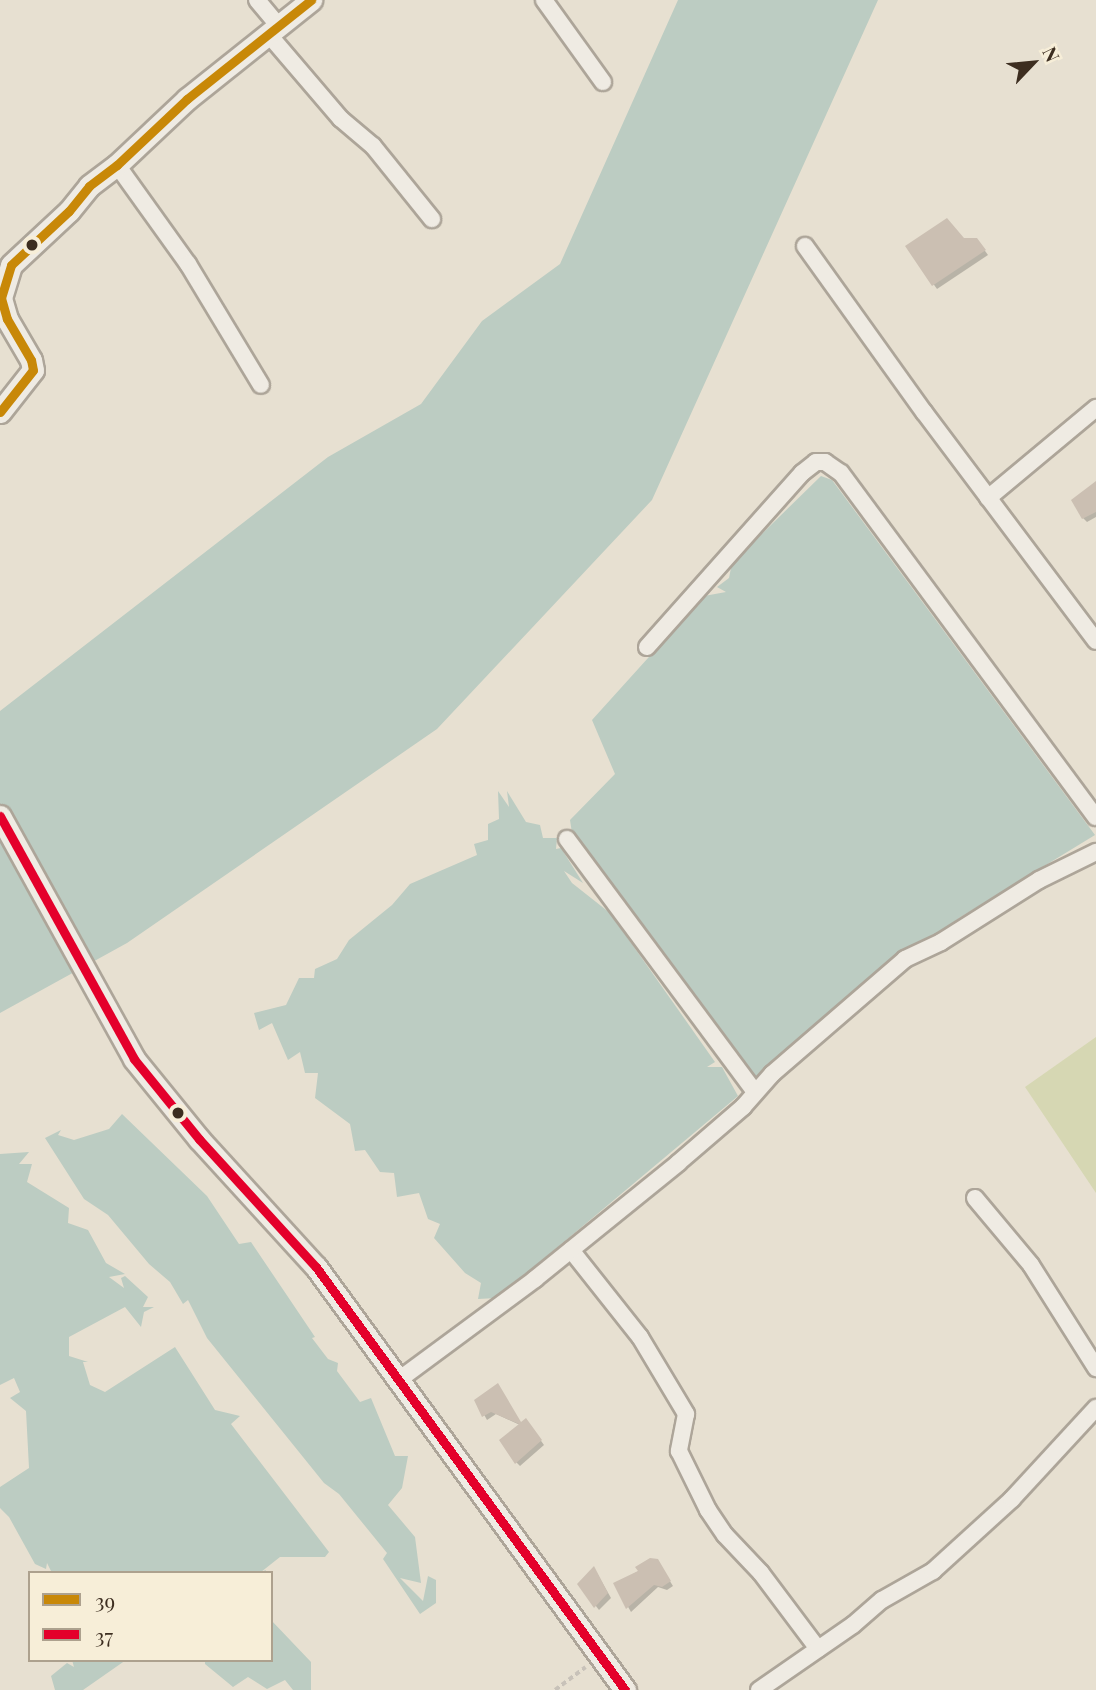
<!DOCTYPE html>
<html>
<head>
<meta charset="utf-8">
<style>
  body { margin:0 }
  #map { position:relative; width:1096px; height:1690px; overflow:hidden; background:#e7e0d1; font-family:"Playfair Display",serif }
  div>[style] { position:absolute }
  [style*='--x'] { left:calc(var(--x)*1px); top:calc(var(--y)*1px); width:calc(var(--w)*1px); rotate:calc(var(--a)*1deg) }
  .green>* { inset:0; background:#d6d7b3 }
  .water>* { inset:0; background:#bcccc2 }
  .shadow>* { inset:0; background:#0003 }
  .building>* { inset:0; background:#cbbfb2 }
  .path>* { height:3.5px; margin-top:-1.75px; transform-origin:0; background:repeating-linear-gradient(90deg,#c8c2b9 0 5px,transparent 0 8.5px) }
  .roads { filter:drop-shadow(2px 0 #ada599) drop-shadow(-2px 0 #ada599) drop-shadow(0 2px #ada599) drop-shadow(0 -2px #ada599) }
  .street>* { height:16px; margin:-8px; padding:0 8px; transform-origin:8px; border-radius:8px; background:#efebe3 }
  .secondary>* { height:21px; margin:-10.5px; padding:0 10.5px; transform-origin:10.5px; border-radius:10.5px; background:#efebe3 }
  .bus-1>* { height:9px; margin:-4.5px; padding:0 4.5px; transform-origin:4.5px; border-radius:4.5px; background:#c88808 }
  .bus-2>* { height:9px; margin:-4.5px; padding:0 4.5px; transform-origin:4.5px; border-radius:4.5px; background:#e4002b }
  .dots>* { width:19px; height:19px; translate:-50% -50%; box-sizing:border-box; border:4px solid #f7eed8; border-radius:50% }
  span { translate:-50% -50%; white-space:nowrap; text-align:center; line-height:1.15; -webkit-text-stroke:6px #f7eed8; paint-order:stroke }
  .legend { position:absolute; left:28px; top:1571px; width:245px; height:91px; box-sizing:border-box; background:#f7eed8; border:2px solid #ada18e; margin:0; padding:9px 12px; list-style:none; font-size:21px; color:#3d2e20 }
  .legend li { display:flex; align-items:center; gap:14px; height:35px }
  .legend b { width:35px; border:2px solid #ada18e }
  .north { position:absolute; left:998px; top:28px; width:70px; height:70px; -webkit-text-stroke:5px #f7eed8; paint-order:stroke; rotate:64deg; font-size:19px; font-weight:700; line-height:28px; text-align:center; color:#3d2e20 }
  .north::after { content:''; display:block; margin:auto; width:24px; height:32px; background:#3d2e20; clip-path:polygon(50% 0,100% 100%,50% 72%,0 100%) }
</style>
</head>
<body>
<div id="map">
  <div class="green">
    <i style="clip-path:polygon(1096px 1037px,1096px 1193px,1025px 1087px)"></i>
  </div>
  <div class="water">
    <i style="clip-path:polygon(678px 0,878px 0,652px 500px,437px 729px,127px 943px,0 1013px,0 711px,328px 457px,421px 404px,482px 321px,560px 264px)"></i>
    <i style="clip-path:polygon(821px 476px,832px 480px,1095px 835px,959px 918px,919px 948px,899px 952px,828px 1022px,755px 1079px,607px 880px,599px 880px,587px 849px,574px 846px,570px 820px,615px 774px,592px 720px,704px 596px,726px 592px,717px 587px,729px 578px,732px 563px)"></i>
    <i style="clip-path:polygon(498px 791px,509px 807px,507px 791px,526px 822px,540px 825px,543px 838px,557px 838px,556px 849px,561px 848px,583px 883px,564px 871px,572px 883px,610px 913px,715px 1062px,707px 1067px,722px 1067px,738px 1096px,497px 1298px,478px 1299px,481px 1283px,465px 1273px,434px 1238px,440px 1224px,428px 1219px,419px 1193px,397px 1197px,394px 1173px,380px 1172px,365px 1150px,355px 1151px,350px 1124px,315px 1098px,318px 1073px,305px 1073px,300px 1052px,288px 1060px,272px 1023px,259px 1030px,254px 1013px,286px 1005px,299px 978px,314px 978px,315px 969px,337px 959px,349px 940px,392px 905px,410px 884px,477px 855px,474px 844px,488px 840px,488px 824px,499px 819px)"></i>
    <i style="clip-path:polygon(122px 1114px,207px 1196px,239px 1244px,251px 1242px,315px 1337px,312px 1338px,328px 1359px,338px 1363px,337px 1371px,360px 1402px,371px 1398px,395px 1456px,408px 1456px,402px 1488px,388px 1505px,415px 1537px,421px 1583px,400px 1578px,423px 1601px,428px 1576px,436px 1580px,436px 1603px,420px 1614px,383px 1559px,387px 1553px,339px 1494px,324px 1483px,207px 1338px,188px 1300px,183px 1304px,170px 1282px,149px 1264px,108px 1215px,84px 1199px,45px 1138px,61px 1130px,58px 1135px,74px 1140px,109px 1129px)"></i>
    <i style="clip-path:polygon(29px 1152px,19px 1164px,32px 1164px,27px 1182px,69px 1208px,68px 1223px,88px 1230px,106px 1263px,125px 1274px,109px 1277px,124px 1288px,121px 1278px,125px 1276px,148px 1297px,143px 1307px,154px 1307px,144px 1312px,141px 1327px,125px 1307px,69px 1337px,69px 1356px,88px 1362px,83px 1362px,90px 1385px,105px 1392px,175px 1347px,215px 1410px,240px 1416px,231px 1424px,329px 1552px,325px 1557px,280px 1557px,261px 1572px,266px 1570px,265px 1573px,52px 1573px,47px 1563px,46px 1569px,35px 1564px,9px 1517px,0 1508px,0 1487px,29px 1468px,26px 1411px,10px 1398px,20px 1392px,14px 1378px,0 1385px,0 1154px)"></i>
    <i style="clip-path:polygon(271px 1620px,311px 1662px,311px 1690px,293px 1690px,285px 1680px,267px 1689px,248px 1677px,233px 1687px,205px 1664px,205px 1660px,271px 1660px)"></i>
    <i style="clip-path:polygon(72px 1660px,126px 1660px,83px 1690px,55px 1690px,51px 1676px,67px 1663px,74px 1667px)"></i>
  </div>
  <div class="shadow">
    <i style="clip-path:polygon(964px 240px,980px 244px,988px 255px,937px 289px,907px 247px)"></i>
    <i style="clip-path:polygon(1096px 484px,1096px 517px,1087px 522px,1083px 518px)"></i>
    <i style="clip-path:polygon(476px 1400px,522px 1424px,529px 1424px,544px 1445px,520px 1466px,516px 1462px,520px 1425px,496px 1414px,487px 1420px)"></i>
    <i style="clip-path:polygon(657px 1561px,673px 1586px,667px 1590px,658px 1587px,631px 1612px,615px 1584px)"></i>
    <i style="clip-path:polygon(594px 1568px,611px 1598px,599px 1610px,579px 1584px)"></i>
  </div>
  <div class="building">
    <i style="clip-path:polygon(947px 218px,964px 238px,977px 238px,986px 250px,932px 286px,905px 246px)"></i>
    <i style="clip-path:polygon(1096px 481px,1096px 512px,1082px 519px,1071px 500px)"></i>
    <i style="clip-path:polygon(498px 1383px,521px 1422px,526px 1418px,542px 1440px,515px 1464px,499px 1440px,519px 1424px,491px 1412px,482px 1417px,474px 1400px)"></i>
    <i style="clip-path:polygon(650px 1558px,658px 1559px,671px 1581px,662px 1587px,654px 1585px,626px 1609px,613px 1583px,638px 1571px,635px 1567px)"></i>
    <i style="clip-path:polygon(594px 1566px,608px 1593px,594px 1608px,577px 1584px)"></i>
  </div>
  <div class="path">
    <i style="--x:555;--y:1690;--w:38;--a:-37"></i>
  </div>
  <div class="roads">
    <div class="street">
      <i style="--x:257;--y:0;--w:35;--a:50"></i>
      <i style="--x:544;--y:0;--w:101;--a:54.3"></i>
      <i style="--x:270;--y:36;--w:109;--a:49.5"></i>
      <i style="--x:341;--y:119;--w:42;--a:40.2"></i>
      <i style="--x:373;--y:146;--w:94;--a:51.1"></i>
      <i style="--x:117;--y:165;--w:122;--a:54.4"></i>
      <i style="--x:188;--y:264;--w:141;--a:58.9"></i>
      <i style="--x:805;--y:246;--w:204;--a:54.4"></i>
      <i style="--x:924;--y:412;--w:286;--a:53.1"></i>
      <i style="--x:988;--y:498;--w:141;--a:-39.8"></i>
      <i style="--x:647;--y:647;--w:233;--a:-48.3"></i>
      <i style="--x:802;--y:473;--w:18;--a:-38"></i>
      <i style="--x:816;--y:462;--w:9;--a:0"></i>
      <i style="--x:825;--y:462;--w:19;--a:35"></i>
      <i style="--x:841;--y:473;--w:428;--a:53.5"></i>
      <i style="--x:567;--y:839;--w:315;--a:53.4"></i>
      <i style="--x:975;--y:1198;--w:87;--a:50.1"></i>
      <i style="--x:1031;--y:1265;--w:122;--a:57.7"></i>
      <i style="--x:571;--y:1250;--w:111;--a:51.6"></i>
      <i style="--x:640;--y:1337;--w:90;--a:59.1"></i>
      <i style="--x:686;--y:1414;--w:38;--a:101"></i>
      <i style="--x:679;--y:1451;--w:66;--a:63.8"></i>
      <i style="--x:708;--y:1510;--w:30;--a:56"></i>
      <i style="--x:725;--y:1535;--w:52;--a:46.5"></i>
      <i style="--x:761;--y:1573;--w:95;--a:53.1"></i>
      <i style="--x:400;--y:1379;--w:168;--a:-36.5"></i>
      <i style="--x:535;--y:1279;--w:184;--a:-39"></i>
      <i style="--x:678;--y:1163;--w:86;--a:-40.7"></i>
      <i style="--x:743;--y:1107;--w:44;--a:-48.7"></i>
      <i style="--x:772;--y:1074;--w:176;--a:-40.8"></i>
      <i style="--x:905;--y:959;--w:40;--a:-25"></i>
      <i style="--x:941;--y:942;--w:116;--a:-32.3"></i>
      <i style="--x:1039;--y:880;--w:64;--a:-26.2"></i>
      <i style="--x:759;--y:1690;--w:114;--a:-34.7"></i>
      <i style="--x:853;--y:1625;--w:38;--a:-41"></i>
      <i style="--x:882;--y:1600;--w:59;--a:-29.6"></i>
      <i style="--x:933;--y:1571;--w:107;--a:-42.3"></i>
      <i style="--x:1012;--y:1499;--w:124;--a:-47.3"></i>
    </div>
    <div class="secondary">
      <i style="--x:0;--y:412;--w:53;--a:-51.8"></i>
      <i style="--x:33;--y:370;--w:10;--a:-101"></i>
      <i style="--x:31;--y:360;--w:48;--a:-120.3"></i>
      <i style="--x:7;--y:319;--w:22;--a:-106"></i>
      <i style="--x:1;--y:298;--w:34;--a:-73"></i>
      <i style="--x:11;--y:265;--w:79;--a:-43"></i>
      <i style="--x:69;--y:211;--w:32;--a:-51"></i>
      <i style="--x:89;--y:186;--w:35;--a:-37"></i>
      <i style="--x:117;--y:165;--w:96;--a:-43.3"></i>
      <i style="--x:187;--y:99;--w:159;--a:-38.6"></i>
      <i style="--x:0;--y:816;--w:277;--a:61.1"></i>
      <i style="--x:134;--y:1059;--w:103;--a:50.9"></i>
      <i style="--x:199;--y:1139;--w:173;--a:47.6"></i>
      <i style="--x:316;--y:1267;--w:524;--a:53.85"></i>
    </div>
  </div>
  <div class="bus-1">
    <i style="--x:0;--y:412;--w:53;--a:-51.8"></i>
    <i style="--x:33;--y:370;--w:10;--a:-101"></i>
    <i style="--x:31;--y:360;--w:48;--a:-120.3"></i>
    <i style="--x:7;--y:319;--w:22;--a:-106"></i>
    <i style="--x:1;--y:298;--w:34;--a:-73"></i>
    <i style="--x:11;--y:265;--w:79;--a:-43"></i>
    <i style="--x:69;--y:211;--w:32;--a:-51"></i>
    <i style="--x:89;--y:186;--w:35;--a:-37"></i>
    <i style="--x:117;--y:165;--w:96;--a:-43.3"></i>
    <i style="--x:187;--y:99;--w:159;--a:-38.6"></i>
  </div>
  <div class="bus-2">
    <i style="--x:0;--y:816;--w:277;--a:61.1"></i>
    <i style="--x:134;--y:1059;--w:103;--a:50.9"></i>
    <i style="--x:199;--y:1139;--w:173;--a:47.6"></i>
    <i style="--x:316;--y:1267;--w:524;--a:53.85"></i>
  </div>
  <div class="dots">
    <i style="left:32px;top:245px;background:#3d2e20"></i>
    <i style="left:178px;top:1113px;background:#3d2e20"></i>
  </div>
  <ul class="legend">
  <li><b style="height:9px;background:#c88808"></b>39</li>
  <li><b style="height:9px;background:#e4002b"></b>37</li>
  </ul>
  <div class="north">N</div>
</div>
</body>
</html>
